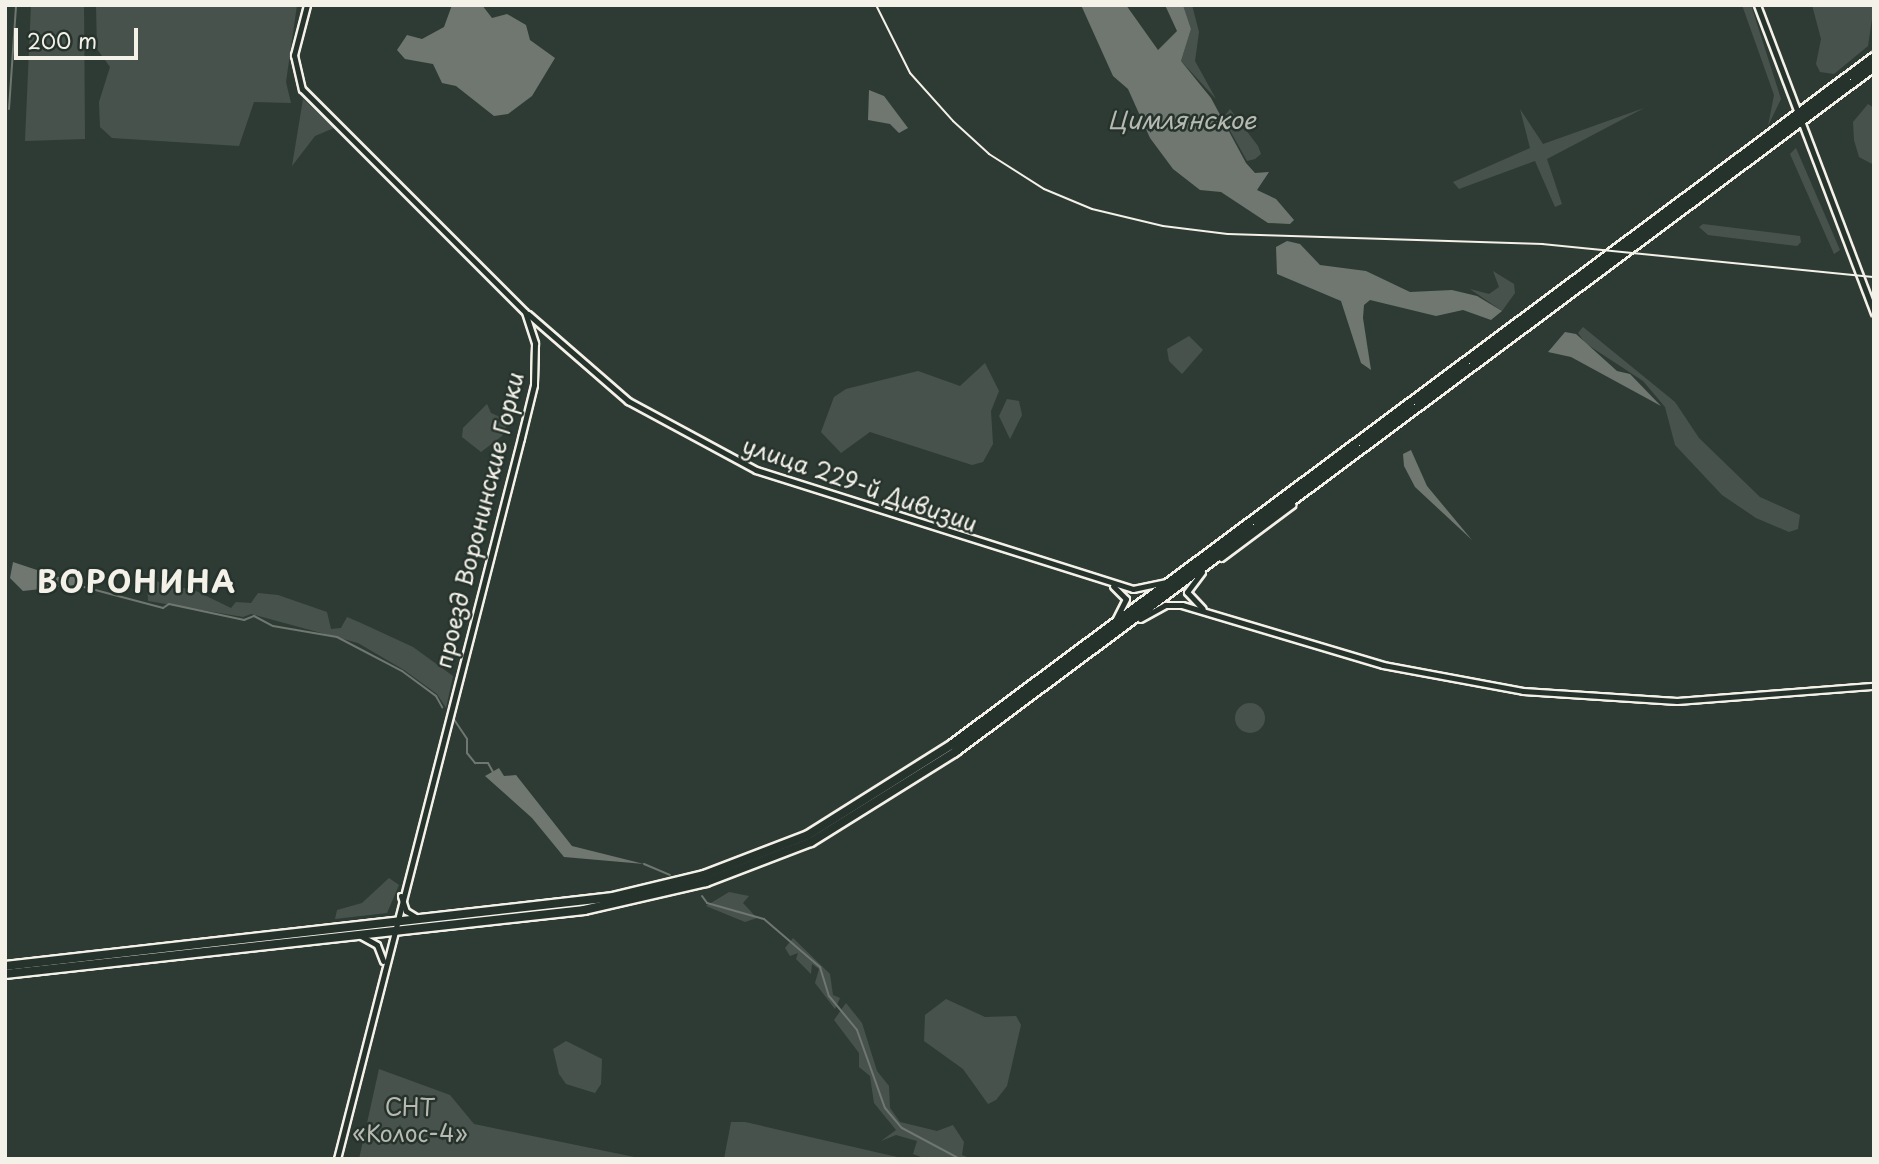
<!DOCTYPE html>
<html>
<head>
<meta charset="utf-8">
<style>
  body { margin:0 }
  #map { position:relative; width:1879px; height:1164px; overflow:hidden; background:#2e3b34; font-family:"Playpen Sans",sans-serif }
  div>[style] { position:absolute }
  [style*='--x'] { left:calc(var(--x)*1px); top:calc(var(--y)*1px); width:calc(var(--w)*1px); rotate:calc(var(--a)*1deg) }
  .green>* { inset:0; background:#48524c }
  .round { border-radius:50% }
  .water>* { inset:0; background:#6f7770 }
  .stream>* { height:2px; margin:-1px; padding:0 1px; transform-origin:1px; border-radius:1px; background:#6f7770 }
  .roads { filter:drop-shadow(2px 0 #f4f1e8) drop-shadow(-2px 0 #f4f1e8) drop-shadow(0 2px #f4f1e8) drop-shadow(0 -2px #f4f1e8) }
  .tertiary>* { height:5px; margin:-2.5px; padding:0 2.5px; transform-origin:2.5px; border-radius:2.5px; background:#26332d }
  .trunk>* { height:8px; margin:-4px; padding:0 4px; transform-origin:4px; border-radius:4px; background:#26332d }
  .rail>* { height:2px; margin:-1px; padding:0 1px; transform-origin:1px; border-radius:1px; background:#f4f1e8 }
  span { translate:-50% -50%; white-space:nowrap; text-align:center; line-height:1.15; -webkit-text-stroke:5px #26332d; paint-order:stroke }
  .street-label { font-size:23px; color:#f4f1e8 }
  .park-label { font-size:23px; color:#b8b9b1 }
  .water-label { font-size:24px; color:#b8bab2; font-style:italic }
  .district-label { font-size:30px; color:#f4f1e8; font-weight:700; letter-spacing:2px }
  .frame { position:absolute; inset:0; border:7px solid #f4f1e8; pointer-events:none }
  .scale { position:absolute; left:14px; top:28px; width:124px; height:32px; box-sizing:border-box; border:4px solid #f4f1e8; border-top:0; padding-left:9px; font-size:21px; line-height:24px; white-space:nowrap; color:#f4f1e8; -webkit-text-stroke:5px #26332d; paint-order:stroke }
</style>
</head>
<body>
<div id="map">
  <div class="green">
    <i style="clip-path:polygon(31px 5px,84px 5px,85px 139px,25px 141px)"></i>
    <i style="clip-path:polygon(96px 5px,297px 5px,286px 82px,291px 103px,254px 102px,239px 146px,112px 138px,100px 127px,99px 102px,110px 67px,97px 49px)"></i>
    <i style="clip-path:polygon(1183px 5px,1192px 5px,1199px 32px,1195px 61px,1216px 99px,1181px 61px,1191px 29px)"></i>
    <i style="clip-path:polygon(1742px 5px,1751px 5px,1781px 99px,1768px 126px,1774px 95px)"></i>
    <i style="clip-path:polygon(1812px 5px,1874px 5px,1868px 46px,1834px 74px,1820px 72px,1816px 64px,1821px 39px)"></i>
    <i style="clip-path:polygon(303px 99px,334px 128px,315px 136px,292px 166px)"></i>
    <i style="clip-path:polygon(1868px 104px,1874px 108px,1874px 165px,1859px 157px,1854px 140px,1853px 122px)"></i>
    <i style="clip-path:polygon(1644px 108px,1547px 159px,1562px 204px,1555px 207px,1535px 161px,1459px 189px,1453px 182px,1530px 148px,1520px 109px,1543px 144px)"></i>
    <i style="clip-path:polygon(1230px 109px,1258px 146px,1261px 154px,1255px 159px,1247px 161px,1223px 118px)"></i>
    <i style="clip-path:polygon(1796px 148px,1840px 250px,1834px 254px,1790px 154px)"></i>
    <i style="clip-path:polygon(1703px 224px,1800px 236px,1801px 242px,1797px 246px,1708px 235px,1699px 227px)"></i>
    <i style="clip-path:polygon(1493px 271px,1514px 284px,1515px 293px,1502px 311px,1470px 289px,1489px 294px,1499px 287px)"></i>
    <i style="clip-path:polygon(1583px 327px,1675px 402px,1699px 438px,1760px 497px,1800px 515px,1798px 529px,1789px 532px,1756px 518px,1722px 495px,1675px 445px,1665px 407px,1643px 381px,1585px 343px,1578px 333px)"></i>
    <i style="clip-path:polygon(1189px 336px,1203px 350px,1182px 374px,1169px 361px,1167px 349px)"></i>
    <i style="clip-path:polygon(985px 363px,999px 391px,991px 411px,993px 444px,983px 462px,972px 465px,870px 432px,841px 453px,821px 432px,834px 397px,846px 389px,918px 371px,960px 386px)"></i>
    <i style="clip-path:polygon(1007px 399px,1019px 401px,1022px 415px,1010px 439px,999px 416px)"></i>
    <i style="clip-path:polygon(487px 404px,491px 413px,509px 421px,502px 436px,481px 452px,462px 437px,463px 428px)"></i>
    <i style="clip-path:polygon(147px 579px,196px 591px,231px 608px,236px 602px,251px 603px,258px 593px,278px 595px,327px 612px,331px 629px,341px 628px,347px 617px,361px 623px,413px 647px,453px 676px,446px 708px,437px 694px,404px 670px,358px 643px,251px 614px,243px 617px,148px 601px)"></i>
    <i class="round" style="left:1235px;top:703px;width:30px;height:30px"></i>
    <i style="clip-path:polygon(389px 878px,399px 885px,387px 913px,335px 919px,337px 910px,362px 903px)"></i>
    <i style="clip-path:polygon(729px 892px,749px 896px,743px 903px,757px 918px,745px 922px,706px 906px)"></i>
    <i style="clip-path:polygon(793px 938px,830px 974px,833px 995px,840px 998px,835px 1009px,815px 983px,819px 969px,812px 964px,811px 974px,796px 959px,798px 953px,790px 956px,785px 948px)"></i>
    <i style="clip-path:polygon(946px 999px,985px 1017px,1016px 1016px,1021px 1025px,1007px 1086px,996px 1100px,988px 1104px,963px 1069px,924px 1041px,925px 1015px)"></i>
    <i style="clip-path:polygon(846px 1003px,862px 1023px,877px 1071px,889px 1086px,890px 1108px,900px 1122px,937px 1131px,953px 1125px,964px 1142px,962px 1155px,972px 1159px,926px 1159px,913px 1154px,917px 1141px,896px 1135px,881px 1141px,896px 1130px,874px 1103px,870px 1076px,859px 1067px,859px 1053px,834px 1020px)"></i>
    <i style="clip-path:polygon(566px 1041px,602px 1059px,601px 1084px,595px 1093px,566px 1084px,559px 1074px,553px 1049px)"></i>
    <i style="clip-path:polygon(379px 1069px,450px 1095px,474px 1124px,644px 1159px,359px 1159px)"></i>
    <i style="clip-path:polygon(731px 1122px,745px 1122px,906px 1159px,724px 1159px)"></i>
  </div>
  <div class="water">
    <i style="clip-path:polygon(452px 5px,482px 5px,492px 18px,507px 14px,526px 25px,530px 40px,555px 58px,532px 96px,508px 114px,494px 116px,456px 86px,442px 83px,433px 64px,405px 59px,397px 50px,407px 35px,422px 39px,444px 27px)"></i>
    <i style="clip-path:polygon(1081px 5px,1126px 5px,1158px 50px,1177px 31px,1165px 5px,1183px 5px,1191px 29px,1181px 61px,1211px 98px,1246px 163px,1255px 173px,1269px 172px,1257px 190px,1276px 199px,1294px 220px,1290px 224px,1268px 223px,1221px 192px,1200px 190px,1173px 169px,1150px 138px,1128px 89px,1113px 76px)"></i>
    <i style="clip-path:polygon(869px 90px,884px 96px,908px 128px,899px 133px,890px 124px,868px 120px)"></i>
    <i style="clip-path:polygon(1287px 241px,1300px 244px,1320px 265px,1366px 271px,1410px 292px,1452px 290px,1477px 296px,1502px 311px,1491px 320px,1463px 310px,1436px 316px,1370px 300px,1364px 305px,1363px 318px,1371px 370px,1361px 363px,1341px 301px,1277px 274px,1276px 247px)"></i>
    <i style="clip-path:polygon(1565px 332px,1576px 334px,1617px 371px,1630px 374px,1661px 406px,1571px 357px,1548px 352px)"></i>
    <i style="clip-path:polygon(1411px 450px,1427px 486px,1472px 540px,1415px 487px,1404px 466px,1403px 454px)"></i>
    <i style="clip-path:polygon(13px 562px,58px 577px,83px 577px,85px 584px,23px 591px,10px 578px)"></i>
    <i style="clip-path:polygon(499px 768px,504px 776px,516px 775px,572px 846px,644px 864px,564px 857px,532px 818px,485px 776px)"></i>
  </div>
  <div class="stream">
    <i style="--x:9;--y:109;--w:104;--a:-86.1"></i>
    <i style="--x:84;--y:587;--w:82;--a:14.9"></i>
    <i style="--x:163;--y:608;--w:7;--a:-34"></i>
    <i style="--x:169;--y:604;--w:77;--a:12"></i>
    <i style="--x:244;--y:620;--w:11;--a:-22"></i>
    <i style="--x:254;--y:616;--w:21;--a:28"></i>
    <i style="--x:273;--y:626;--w:65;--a:9.8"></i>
    <i style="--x:337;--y:637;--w:73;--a:27.6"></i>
    <i style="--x:402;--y:671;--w:42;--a:36.3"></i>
    <i style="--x:436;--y:696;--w:13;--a:61"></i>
    <i style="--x:453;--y:718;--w:25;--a:56"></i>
    <i style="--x:467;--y:739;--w:14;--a:90"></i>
    <i style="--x:467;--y:753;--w:13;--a:51"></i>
    <i style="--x:475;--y:763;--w:13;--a:0"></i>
    <i style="--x:488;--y:763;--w:10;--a:61"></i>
    <i style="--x:644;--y:864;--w:28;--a:23"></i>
    <i style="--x:702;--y:896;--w:9;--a:54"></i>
    <i style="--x:707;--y:903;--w:59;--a:15.7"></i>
    <i style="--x:764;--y:919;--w:74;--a:40.6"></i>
    <i style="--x:820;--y:967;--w:30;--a:73"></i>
    <i style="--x:829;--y:996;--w:44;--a:50.5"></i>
    <i style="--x:857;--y:1030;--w:83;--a:70.3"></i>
    <i style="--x:885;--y:1108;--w:26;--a:50"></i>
    <i style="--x:902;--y:1128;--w:66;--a:28.1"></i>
  </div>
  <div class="roads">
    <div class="tertiary">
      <i style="--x:307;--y:5;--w:52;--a:104.6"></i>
      <i style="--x:294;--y:55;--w:35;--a:77"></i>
      <i style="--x:302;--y:89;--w:315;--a:45"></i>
      <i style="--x:525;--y:312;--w:33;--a:72"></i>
      <i style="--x:535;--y:343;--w:42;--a:91.4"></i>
      <i style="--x:534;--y:385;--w:55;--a:103.8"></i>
      <i style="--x:521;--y:438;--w:744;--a:104.32"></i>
      <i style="--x:1757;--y:5;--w:329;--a:69.2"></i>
      <i style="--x:528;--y:314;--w:133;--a:41"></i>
      <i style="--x:628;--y:401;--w:145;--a:28.3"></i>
      <i style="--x:756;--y:470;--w:395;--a:17.5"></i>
      <i style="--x:1133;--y:589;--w:33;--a:-12"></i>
      <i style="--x:1221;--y:558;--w:89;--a:-36.7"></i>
      <i style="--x:1202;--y:572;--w:25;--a:127"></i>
      <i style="--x:1187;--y:592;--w:23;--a:47"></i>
      <i style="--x:1113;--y:586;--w:18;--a:45"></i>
      <i style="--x:1126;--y:599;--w:22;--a:117"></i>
      <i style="--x:1140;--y:619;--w:29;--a:-29"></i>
      <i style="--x:1165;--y:605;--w:17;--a:0"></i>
      <i style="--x:1182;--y:605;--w:210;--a:16.6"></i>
      <i style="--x:1383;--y:665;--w:142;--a:10.5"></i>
      <i style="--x:1523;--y:691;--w:154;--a:3.7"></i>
      <i style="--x:1677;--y:701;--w:198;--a:-4.4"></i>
      <i style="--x:401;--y:896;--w:16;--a:72"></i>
      <i style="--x:406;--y:911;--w:13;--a:32"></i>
      <i style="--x:361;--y:936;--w:18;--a:29"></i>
      <i style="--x:377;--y:945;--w:17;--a:69"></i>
    </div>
    <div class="trunk">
      <i style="--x:5;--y:966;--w:612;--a:-6.47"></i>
      <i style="--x:613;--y:897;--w:94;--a:-13.6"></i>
      <i style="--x:704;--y:875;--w:111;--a:-21"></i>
      <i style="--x:808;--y:835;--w:169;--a:-32.2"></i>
      <i style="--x:951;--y:745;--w:1151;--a:-36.7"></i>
      <i style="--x:5;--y:974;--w:583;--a:-6.31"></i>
      <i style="--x:584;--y:910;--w:125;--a:-12.9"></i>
      <i style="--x:706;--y:882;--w:112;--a:-20.9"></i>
      <i style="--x:811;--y:842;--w:170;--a:-32"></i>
      <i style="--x:955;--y:752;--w:1146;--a:-36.7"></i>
    </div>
  </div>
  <div class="rail">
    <i style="--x:876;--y:5;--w:76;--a:63.4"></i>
    <i style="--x:910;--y:73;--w:64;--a:48.1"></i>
    <i style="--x:953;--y:121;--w:49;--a:42.5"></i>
    <i style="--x:989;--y:154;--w:65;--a:32.5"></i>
    <i style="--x:1044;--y:189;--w:52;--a:22.6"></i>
    <i style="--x:1092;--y:209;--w:73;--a:13.5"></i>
    <i style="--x:1163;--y:226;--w:65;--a:7"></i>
    <i style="--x:1228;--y:234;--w:315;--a:1.8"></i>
    <i style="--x:1543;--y:244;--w:333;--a:5.7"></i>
  </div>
  <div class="street-label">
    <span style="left:860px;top:484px;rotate:19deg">улица 229-й Дивизии</span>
    <span style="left:479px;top:520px;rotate:-76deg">проезд Воронинские Горки</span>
  </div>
  <div class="park-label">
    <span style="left:410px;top:1120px">СНТ<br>«Колос-4»</span>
  </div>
  <div class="water-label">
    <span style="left:1182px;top:120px">Цимлянское</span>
  </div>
  <div class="district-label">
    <span style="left:137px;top:581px">ВОРОНИНА</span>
  </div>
  <div class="frame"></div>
  <div class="scale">200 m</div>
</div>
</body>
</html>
